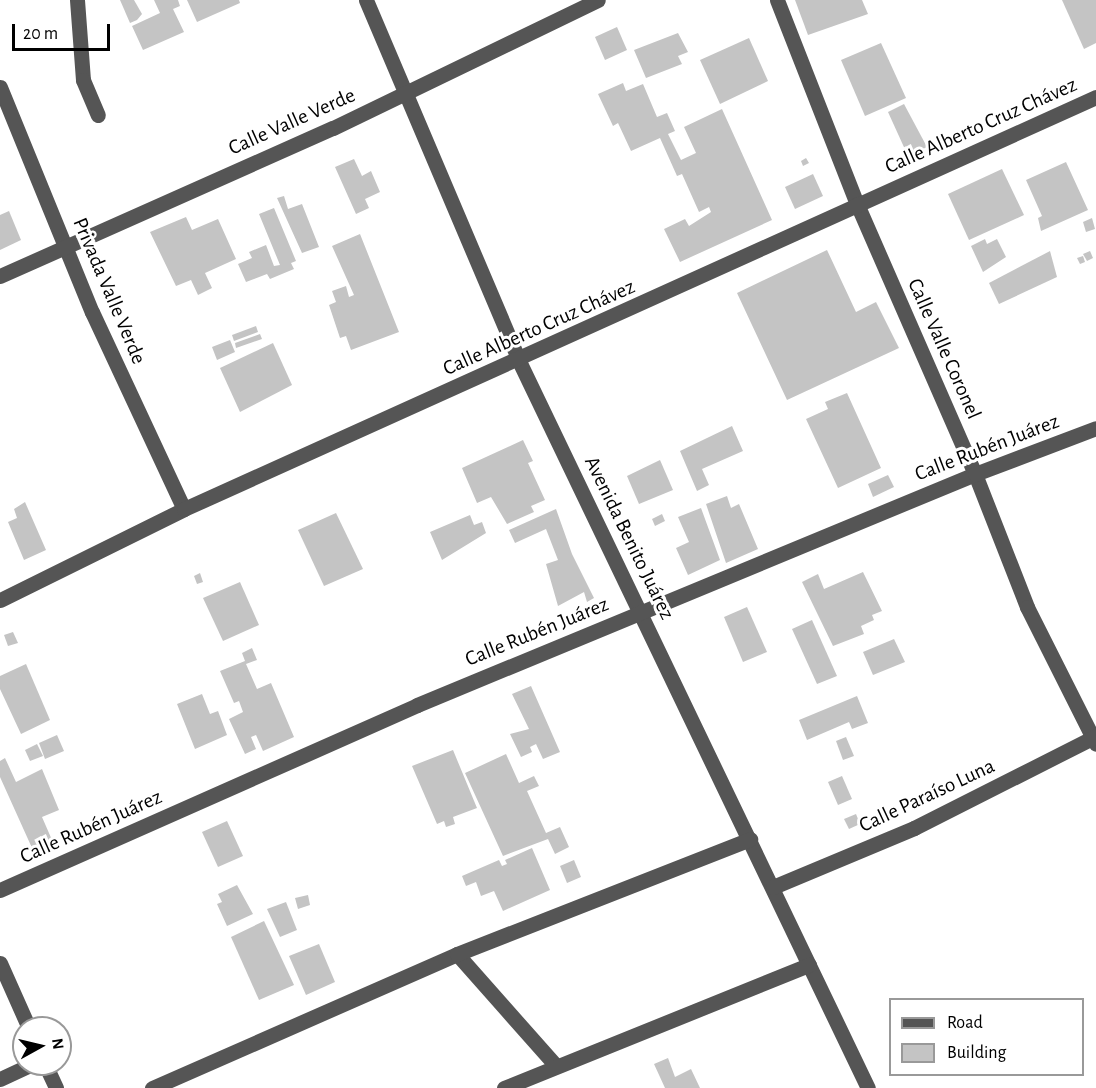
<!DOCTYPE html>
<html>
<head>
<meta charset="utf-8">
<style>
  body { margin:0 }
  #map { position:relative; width:1096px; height:1088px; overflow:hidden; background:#fff; font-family:"Alegreya Sans",sans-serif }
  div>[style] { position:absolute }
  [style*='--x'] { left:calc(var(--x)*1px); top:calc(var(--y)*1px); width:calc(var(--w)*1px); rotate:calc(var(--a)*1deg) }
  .building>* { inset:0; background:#c4c4c4 }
  .minor>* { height:15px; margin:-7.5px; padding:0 7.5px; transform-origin:7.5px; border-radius:7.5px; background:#555 }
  span { translate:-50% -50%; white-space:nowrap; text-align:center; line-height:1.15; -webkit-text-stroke:6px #fff; paint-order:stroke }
  .street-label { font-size:21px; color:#000 }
  .legend { position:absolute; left:889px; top:998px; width:195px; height:78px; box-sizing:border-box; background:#fff; border:2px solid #999; margin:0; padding:8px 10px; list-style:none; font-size:18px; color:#000 }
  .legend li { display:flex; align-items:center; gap:12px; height:30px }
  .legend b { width:30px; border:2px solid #999 }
  .north { position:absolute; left:12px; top:1016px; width:60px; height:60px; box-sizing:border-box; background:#fff; border:2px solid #999; border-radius:50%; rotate:82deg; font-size:16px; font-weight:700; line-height:24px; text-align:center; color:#000 }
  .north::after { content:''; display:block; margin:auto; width:21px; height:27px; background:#000; clip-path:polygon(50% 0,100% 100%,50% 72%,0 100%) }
  .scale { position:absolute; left:12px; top:24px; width:98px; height:27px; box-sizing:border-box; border:3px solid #000; border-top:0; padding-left:8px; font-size:18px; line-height:21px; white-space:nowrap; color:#000; -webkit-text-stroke:4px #fff; paint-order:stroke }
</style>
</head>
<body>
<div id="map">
  <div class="building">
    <i style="clip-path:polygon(120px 0,134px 0,142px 14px,137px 20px,130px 23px)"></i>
    <i style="clip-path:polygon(154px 0,178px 0,180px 6px,173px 9px,184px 32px,143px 50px,132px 26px,160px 13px)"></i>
    <i style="clip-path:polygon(187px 0,239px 0,240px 3px,197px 22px)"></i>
    <i style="clip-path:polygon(795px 0,862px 0,868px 14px,808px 35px)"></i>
    <i style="clip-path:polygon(1062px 0,1096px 0,1096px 43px,1084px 49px)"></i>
    <i style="clip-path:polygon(617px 27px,627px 50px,605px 60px,595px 37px)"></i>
    <i style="clip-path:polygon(678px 33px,688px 52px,678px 56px,682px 64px,646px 78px,634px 50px)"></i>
    <i style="clip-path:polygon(749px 38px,768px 81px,720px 104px,700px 60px)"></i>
    <i style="clip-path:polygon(881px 43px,906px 98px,865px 116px,841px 60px)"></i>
    <i style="clip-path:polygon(623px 83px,626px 91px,643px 84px,657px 117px,667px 113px,675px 131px,668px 134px,681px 160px,696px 153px,684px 127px,722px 109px,772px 220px,680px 262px,664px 229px,685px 219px,689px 226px,711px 212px,709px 207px,699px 212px,682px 174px,677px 176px,660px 138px,631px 151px,618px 123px,613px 126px,598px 94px)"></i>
    <i style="clip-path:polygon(904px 104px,927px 147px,908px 156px,888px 112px)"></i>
    <i style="clip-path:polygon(806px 158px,809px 163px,803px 166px,801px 161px)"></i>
    <i style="clip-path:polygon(354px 159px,362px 176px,371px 171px,380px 192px,365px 199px,369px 208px,356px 214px,335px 167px)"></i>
    <i style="clip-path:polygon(1066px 162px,1088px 210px,1041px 231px,1038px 218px,1042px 216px,1026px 180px)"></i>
    <i style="clip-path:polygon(1002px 169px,1024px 215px,969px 240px,948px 194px)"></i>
    <i style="clip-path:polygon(813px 174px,823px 196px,795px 209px,785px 187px)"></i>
    <i style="clip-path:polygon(284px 196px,288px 209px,302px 204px,319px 247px,302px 253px,277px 198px)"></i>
    <i style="clip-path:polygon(274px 208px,296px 261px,291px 263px,294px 269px,270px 279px,267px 274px,246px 282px,238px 264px,252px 258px,249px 252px,266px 245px,274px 266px,280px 265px,259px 214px)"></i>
    <i style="clip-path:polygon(9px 211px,21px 240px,0 250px,0 215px)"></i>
    <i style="clip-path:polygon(186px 217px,192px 230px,218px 219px,236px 259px,205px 273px,212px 288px,198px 295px,191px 280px,176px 286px,150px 232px)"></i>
    <i style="clip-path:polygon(1092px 218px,1095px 229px,1086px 232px,1083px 222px)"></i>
    <i style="clip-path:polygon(360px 234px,399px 332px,351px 350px,346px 336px,340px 338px,329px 305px,336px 302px,332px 291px,346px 286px,349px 297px,354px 295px,332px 246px)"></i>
    <i style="clip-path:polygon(985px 239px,987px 244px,997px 239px,1006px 257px,983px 272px,971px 246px)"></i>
    <i style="clip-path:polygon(827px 250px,856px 312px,876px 302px,899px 348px,787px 400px,737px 293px)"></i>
    <i style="clip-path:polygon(1050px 251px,1057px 277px,999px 304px,989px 283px)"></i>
    <i style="clip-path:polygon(1090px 251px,1093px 258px,1087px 261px,1083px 254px)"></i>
    <i style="clip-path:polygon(1083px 256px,1085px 262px,1080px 264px,1077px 258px)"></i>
    <i style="clip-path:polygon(256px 326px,258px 332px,234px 341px,232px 335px)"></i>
    <i style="clip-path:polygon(260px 334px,262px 339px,236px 348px,235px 343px)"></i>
    <i style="clip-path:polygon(230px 340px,235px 352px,217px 360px,212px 347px)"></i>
    <i style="clip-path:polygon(273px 343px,292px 385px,240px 412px,220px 368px)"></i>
    <i style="clip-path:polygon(847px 393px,881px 468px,838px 488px,806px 419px,828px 409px,825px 402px)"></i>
    <i style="clip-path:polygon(732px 426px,743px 451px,702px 469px,709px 485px,697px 491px,680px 451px)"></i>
    <i style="clip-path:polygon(523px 440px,533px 461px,528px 463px,545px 500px,531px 506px,534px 512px,507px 524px,491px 497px,477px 503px,462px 468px)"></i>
    <i style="clip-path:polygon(660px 460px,673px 490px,639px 504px,627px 476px)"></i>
    <i style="clip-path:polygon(888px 475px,894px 487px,873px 497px,868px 484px)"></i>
    <i style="clip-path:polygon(727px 496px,731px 508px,739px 504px,758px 549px,726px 563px,706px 504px)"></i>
    <i style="clip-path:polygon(25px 502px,46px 550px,24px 560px,8px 522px,17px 518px,14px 509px)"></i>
    <i style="clip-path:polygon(701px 508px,720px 560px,688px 575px,676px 548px,689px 542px,678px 517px)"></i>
    <i style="clip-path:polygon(556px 509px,572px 554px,594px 598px,587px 602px,584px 592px,558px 606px,546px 564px,558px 560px,546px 529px,515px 543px,509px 530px)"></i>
    <i style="clip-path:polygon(336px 513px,363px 569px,324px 586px,298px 530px)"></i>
    <i style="clip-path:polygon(662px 514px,665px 521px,655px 526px,652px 519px)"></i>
    <i style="clip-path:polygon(470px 515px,474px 525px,482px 522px,486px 533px,442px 560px,430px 532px)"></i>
    <i style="clip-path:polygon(863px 572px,882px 611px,872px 615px,874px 620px,861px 626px,864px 634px,833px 646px,802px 582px,818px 574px,824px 589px)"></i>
    <i style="clip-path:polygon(200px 573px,203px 582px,197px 584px,194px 576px)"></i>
    <i style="clip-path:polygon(240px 582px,259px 625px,223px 641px,203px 598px)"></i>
    <i style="clip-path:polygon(747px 607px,767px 652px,743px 662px,724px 617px)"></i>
    <i style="clip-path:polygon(812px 620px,837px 676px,817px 684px,792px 629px)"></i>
    <i style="clip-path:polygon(13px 632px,18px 643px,8px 646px,4px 635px)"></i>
    <i style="clip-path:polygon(894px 639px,905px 662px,873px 675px,863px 652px)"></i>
    <i style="clip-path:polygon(252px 648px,257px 660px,246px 664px,257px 689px,271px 683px,294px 737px,263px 751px,256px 735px,251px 737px,256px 749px,245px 754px,229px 719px,243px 712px,239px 701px,234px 703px,220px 671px,245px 661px,242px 653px)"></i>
    <i style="clip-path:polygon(26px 664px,50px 720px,21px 734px,0 689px,0 676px)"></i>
    <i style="clip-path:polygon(531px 686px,560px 752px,543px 759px,536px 744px,530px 747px,532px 752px,521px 757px,510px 734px,529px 729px,512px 694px)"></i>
    <i style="clip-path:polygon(202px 694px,210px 714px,218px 711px,227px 735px,195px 749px,177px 704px)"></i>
    <i style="clip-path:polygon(857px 696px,868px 723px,852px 729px,849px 722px,807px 740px,799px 720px)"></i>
    <i style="clip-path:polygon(57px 735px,64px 751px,45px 759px,39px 743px)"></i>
    <i style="clip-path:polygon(846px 737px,854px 756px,843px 760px,836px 741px)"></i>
    <i style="clip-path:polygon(37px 744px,43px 756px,30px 761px,25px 750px)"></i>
    <i style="clip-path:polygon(453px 750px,477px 808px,453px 817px,455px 824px,446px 827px,444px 821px,437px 824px,412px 766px)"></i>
    <i style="clip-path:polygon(506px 754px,519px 783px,534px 776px,539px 786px,527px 791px,546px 833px,560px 827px,569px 847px,555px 854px,548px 839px,503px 856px,465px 773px)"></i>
    <i style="clip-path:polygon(5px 758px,16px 782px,42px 769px,59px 810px,42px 817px,52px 840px,32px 848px,0 777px,0 761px)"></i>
    <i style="clip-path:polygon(842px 776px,852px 799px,838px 805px,828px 782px)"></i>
    <i style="clip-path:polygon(856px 814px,860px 824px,849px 829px,844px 819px)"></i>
    <i style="clip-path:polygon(227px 821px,243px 856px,218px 867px,202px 832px)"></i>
    <i style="clip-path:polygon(532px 848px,550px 890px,503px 911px,494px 891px,481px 896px,476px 882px,466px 886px,462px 876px,499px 860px,502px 866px,507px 864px,505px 860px)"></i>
    <i style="clip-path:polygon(574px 860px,581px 877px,567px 883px,560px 866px)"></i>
    <i style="clip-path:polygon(237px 885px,253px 914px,227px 926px,217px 904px,222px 902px,218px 894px)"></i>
    <i style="clip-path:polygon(308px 895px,310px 905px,298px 909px,295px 898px)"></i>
    <i style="clip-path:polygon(286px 902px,297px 930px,280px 937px,267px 909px)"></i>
    <i style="clip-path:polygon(264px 921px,294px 985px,259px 1000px,231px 937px)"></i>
    <i style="clip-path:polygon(319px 944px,335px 982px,306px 995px,289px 956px)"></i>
    <i style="clip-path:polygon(668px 1058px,675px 1077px,691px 1069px,700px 1088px,665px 1088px,654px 1064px)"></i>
  </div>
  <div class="minor">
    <i style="--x:77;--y:0;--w:80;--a:85.7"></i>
    <i style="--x:83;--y:80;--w:38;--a:67"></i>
    <i style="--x:366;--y:0;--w:392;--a:67"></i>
    <i style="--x:519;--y:361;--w:806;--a:64.36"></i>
    <i style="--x:777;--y:0;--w:219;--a:68.6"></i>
    <i style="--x:857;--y:204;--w:295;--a:66.4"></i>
    <i style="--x:975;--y:474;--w:143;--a:68.6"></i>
    <i style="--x:1027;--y:607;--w:153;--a:63.3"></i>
    <i style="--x:0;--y:87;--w:243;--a:67.8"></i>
    <i style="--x:92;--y:312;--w:217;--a:65"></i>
    <i style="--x:0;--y:276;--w:364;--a:-24"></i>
    <i style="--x:333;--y:128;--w:294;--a:-25.8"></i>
    <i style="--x:0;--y:600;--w:205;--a:-26.3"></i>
    <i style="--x:184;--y:509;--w:1001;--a:-24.31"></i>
    <i style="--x:773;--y:887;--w:153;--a:-22.7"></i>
    <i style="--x:914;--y:828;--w:204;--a:-26.8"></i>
    <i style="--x:0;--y:890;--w:456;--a:-23.9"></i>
    <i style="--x:417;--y:705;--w:604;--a:-22.49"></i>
    <i style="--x:975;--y:474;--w:129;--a:-20.8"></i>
    <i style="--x:457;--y:954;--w:149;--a:48.5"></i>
    <i style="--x:0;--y:963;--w:71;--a:66"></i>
    <i style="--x:45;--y:1064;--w:26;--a:65"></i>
    <i style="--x:0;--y:1079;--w:35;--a:-25"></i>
    <i style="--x:152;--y:1088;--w:333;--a:-23.7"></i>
    <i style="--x:457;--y:954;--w:315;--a:-21.4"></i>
    <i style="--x:504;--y:1088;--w:329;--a:-22"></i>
  </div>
  <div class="street-label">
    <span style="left:292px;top:122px;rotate:-24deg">Calle Valle Verde</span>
    <span style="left:981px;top:126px;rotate:-24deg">Calle Alberto Cruz Chávez</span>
    <span style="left:109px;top:291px;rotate:67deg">Privada Valle Verde</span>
    <span style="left:539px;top:328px;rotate:-24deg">Calle Alberto Cruz Chávez</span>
    <span style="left:944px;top:349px;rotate:66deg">Calle Valle Coronel</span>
    <span style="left:987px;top:448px;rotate:-21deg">Calle Rubén Juárez</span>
    <span style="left:629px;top:538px;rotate:64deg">Avenida Benito Juárez</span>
    <span style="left:537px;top:632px;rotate:-22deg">Calle Rubén Juárez</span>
    <span style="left:927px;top:796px;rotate:-25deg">Calle Paraíso Luna</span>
    <span style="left:91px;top:827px;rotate:-24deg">Calle Rubén Juárez</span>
  </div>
  <ul class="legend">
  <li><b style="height:8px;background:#555"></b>Road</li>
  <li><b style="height:16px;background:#c4c4c4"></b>Building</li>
  </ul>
  <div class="north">N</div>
  <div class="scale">20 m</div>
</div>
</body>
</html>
